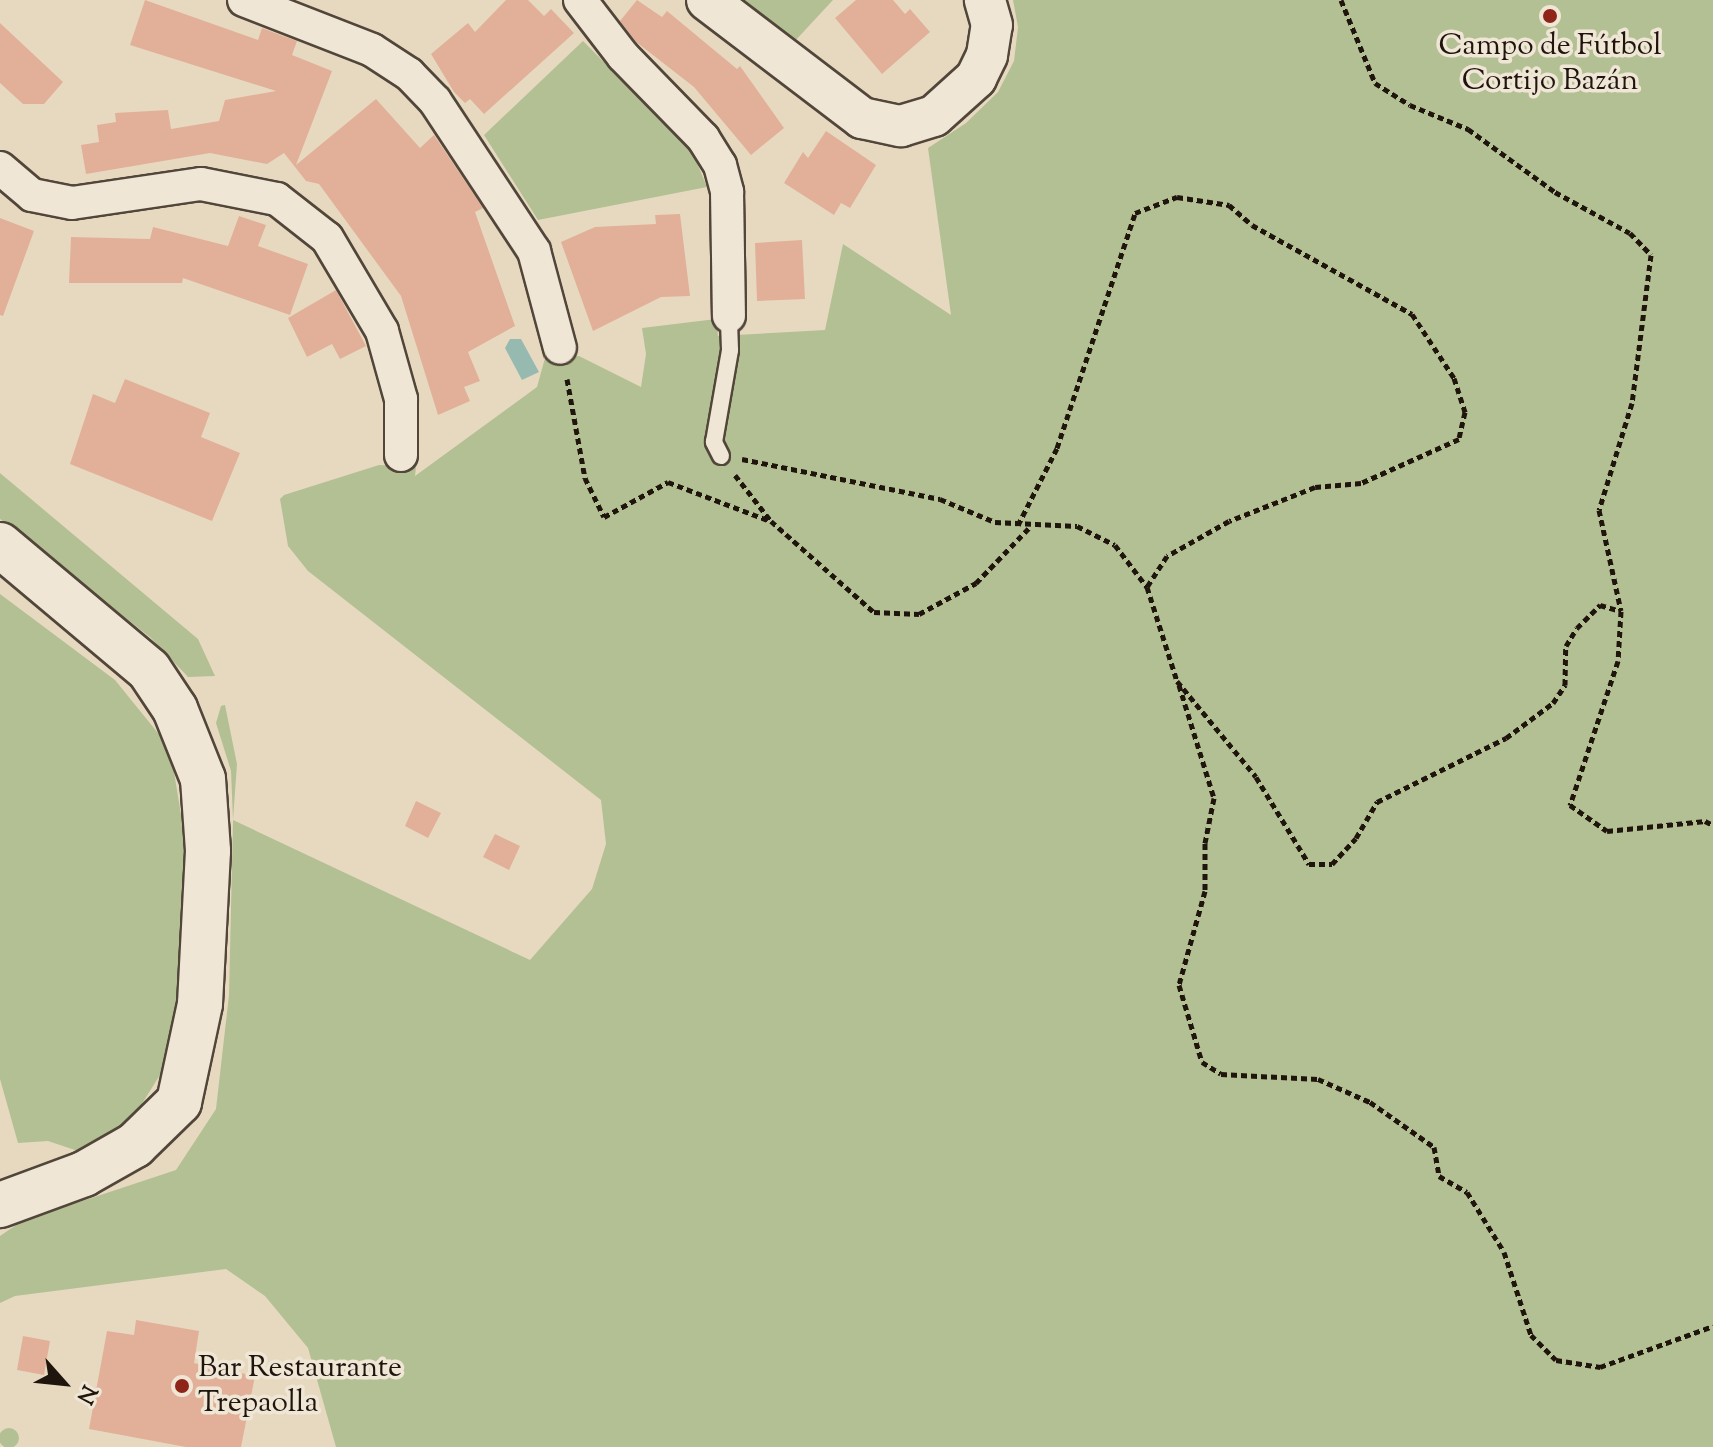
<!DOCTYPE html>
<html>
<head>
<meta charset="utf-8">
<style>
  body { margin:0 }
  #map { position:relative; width:1713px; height:1447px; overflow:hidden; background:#e7d9c0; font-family:"Sorts Mill Goudy",serif }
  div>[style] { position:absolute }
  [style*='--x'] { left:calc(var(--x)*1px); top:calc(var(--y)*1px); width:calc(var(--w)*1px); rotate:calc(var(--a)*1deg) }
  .green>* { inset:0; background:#b3c094 }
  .round { border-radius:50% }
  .water>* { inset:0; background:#97bab0 }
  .building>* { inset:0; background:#e2b098 }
  .path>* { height:5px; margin-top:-2.5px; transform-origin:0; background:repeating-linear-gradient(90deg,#20150d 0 6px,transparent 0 10px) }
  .roads { filter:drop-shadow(2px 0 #52463a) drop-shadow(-2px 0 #52463a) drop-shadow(0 2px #52463a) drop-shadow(0 -2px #52463a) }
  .service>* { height:16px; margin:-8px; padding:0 8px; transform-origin:8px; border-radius:8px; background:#efe6d6 }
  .minor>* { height:32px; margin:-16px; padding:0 16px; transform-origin:16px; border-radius:16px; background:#efe6d6 }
  .tertiary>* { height:40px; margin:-20px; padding:0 20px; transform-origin:20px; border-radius:20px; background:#efe6d6 }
  .secondary>* { height:44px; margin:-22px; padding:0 22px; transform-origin:22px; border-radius:22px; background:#efe6d6 }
  .dots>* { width:22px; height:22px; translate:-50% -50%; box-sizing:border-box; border:4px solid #efe6d6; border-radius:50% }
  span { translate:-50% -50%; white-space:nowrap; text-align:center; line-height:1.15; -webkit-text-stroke:7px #efe6d6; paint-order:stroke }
  .poi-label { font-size:30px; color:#20150d }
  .left { translate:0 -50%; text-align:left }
  .north { position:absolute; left:24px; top:1343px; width:80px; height:80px; -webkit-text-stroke:6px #efe6d6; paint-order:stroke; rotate:117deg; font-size:22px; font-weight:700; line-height:32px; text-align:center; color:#20150d }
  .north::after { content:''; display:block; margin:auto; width:28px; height:36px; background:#20150d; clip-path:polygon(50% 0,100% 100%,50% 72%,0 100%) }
</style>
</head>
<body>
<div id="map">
  <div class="green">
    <i style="clip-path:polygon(740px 0,833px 0,794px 42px)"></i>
    <i style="clip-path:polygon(1013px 0,1713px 0,1713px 1447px,336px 1447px,308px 1348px,265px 1296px,226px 1269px,15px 1296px,0 1303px,0 1236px,22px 1221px,176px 1170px,216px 1109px,229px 995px,233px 820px,231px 771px,216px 723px,221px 706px,225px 705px,237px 764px,233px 820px,530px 960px,592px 889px,606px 844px,601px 800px,308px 571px,288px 546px,280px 499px,284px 495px,379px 465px,416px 467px,415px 476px,537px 387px,545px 358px,579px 356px,641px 387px,646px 354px,642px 328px,716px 319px,718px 336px,825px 330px,843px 244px,951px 315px,928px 148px,966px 123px,998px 92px,1014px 61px,1018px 27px)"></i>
    <i style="clip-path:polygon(583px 41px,692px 151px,707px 187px,538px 220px,484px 135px)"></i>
    <i style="clip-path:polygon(0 473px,198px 639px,215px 676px,188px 677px,151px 638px,0 519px)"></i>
    <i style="clip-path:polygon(0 594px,115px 680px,162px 738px,174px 772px,187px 851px,175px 1013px,165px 1067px,133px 1118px,87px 1154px,48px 1141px,18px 1143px,0 1079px)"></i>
    <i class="round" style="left:-1px;top:1428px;width:20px;height:20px"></i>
  </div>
  <div class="water">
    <i style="clip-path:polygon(510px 339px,521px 339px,539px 372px,522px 380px,505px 348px)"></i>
  </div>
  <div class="building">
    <i style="clip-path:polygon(145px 0,258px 40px,262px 28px,283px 36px,297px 41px,292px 55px,332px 71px,296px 165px,376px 99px,420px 148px,434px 135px,483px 208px,475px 212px,515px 326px,468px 352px,480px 381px,464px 387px,470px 401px,438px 415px,401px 296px,319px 184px,306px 181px,284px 153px,267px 164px,210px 153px,86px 174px,81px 145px,99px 142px,97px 125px,116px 122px,115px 113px,168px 110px,171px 129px,219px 121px,225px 100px,276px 91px,130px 45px)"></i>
    <i style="clip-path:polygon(506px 0,528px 0,544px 16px,551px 9px,574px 33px,484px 114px,470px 99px,465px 103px,454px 92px,431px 54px,468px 23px,475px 32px)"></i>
    <i style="clip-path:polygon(637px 0,662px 17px,667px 11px,737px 69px,740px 66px,784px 128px,751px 155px,694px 87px,635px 41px,620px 21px)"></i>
    <i style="clip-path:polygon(856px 0,893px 0,905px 14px,910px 9px,930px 32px,882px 74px,835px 18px)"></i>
    <i style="clip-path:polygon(0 23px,63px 82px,44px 104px,23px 104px,0 83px)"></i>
    <i style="clip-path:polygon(826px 131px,876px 165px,850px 208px,841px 203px,834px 215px,784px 183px,803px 152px,808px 158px)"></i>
    <i style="clip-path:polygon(680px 214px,690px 296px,661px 297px,593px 331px,561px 242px,595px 227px,656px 224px,655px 215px)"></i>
    <i style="clip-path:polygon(239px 216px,266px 225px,258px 246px,308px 264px,290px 315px,183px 278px,182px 283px,69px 283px,71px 237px,150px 239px,153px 227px,228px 246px)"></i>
    <i style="clip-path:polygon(0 218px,34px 231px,3px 316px,0 315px)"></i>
    <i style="clip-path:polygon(802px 240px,805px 299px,757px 301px,755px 243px)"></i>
    <i style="clip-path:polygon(336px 290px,366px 346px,340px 359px,332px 344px,307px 357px,288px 318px)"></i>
    <i style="clip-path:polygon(125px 379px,210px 413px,201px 437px,240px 453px,212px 521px,70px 464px,93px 394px,115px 403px)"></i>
    <i style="clip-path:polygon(416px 801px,441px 813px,428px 838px,405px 826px)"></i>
    <i style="clip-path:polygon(495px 834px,520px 846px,509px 870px,483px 857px)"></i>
    <i style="clip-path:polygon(136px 1320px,199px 1331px,194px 1363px,255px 1376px,241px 1447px,186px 1447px,89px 1429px,107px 1331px,134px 1335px)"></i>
    <i style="clip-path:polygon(23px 1336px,50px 1341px,44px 1375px,17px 1370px)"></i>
  </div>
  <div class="path">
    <i style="--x:1341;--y:0;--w:90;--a:67.7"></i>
    <i style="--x:1375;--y:83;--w:41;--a:32.2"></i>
    <i style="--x:1410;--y:105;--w:63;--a:22.5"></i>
    <i style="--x:1468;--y:129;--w:107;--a:35.9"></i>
    <i style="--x:1555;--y:192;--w:85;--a:28.7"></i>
    <i style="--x:1630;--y:233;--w:30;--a:46"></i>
    <i style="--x:1651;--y:255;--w:149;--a:97.3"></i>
    <i style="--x:1632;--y:403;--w:112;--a:107.1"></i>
    <i style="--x:1599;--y:510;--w:103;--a:77.7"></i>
    <i style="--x:1621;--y:611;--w:50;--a:93.4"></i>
    <i style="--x:1618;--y:661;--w:152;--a:108.4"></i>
    <i style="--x:1570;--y:805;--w:45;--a:35.1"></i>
    <i style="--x:1607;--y:831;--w:99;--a:-5.8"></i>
    <i style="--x:1705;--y:821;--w:9;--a:27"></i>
    <i style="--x:567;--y:379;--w:101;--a:79.7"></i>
    <i style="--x:585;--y:478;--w:43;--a:64"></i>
    <i style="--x:604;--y:517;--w:73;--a:-28.7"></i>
    <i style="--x:668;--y:482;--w:109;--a:20.9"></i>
    <i style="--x:742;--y:459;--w:202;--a:11.4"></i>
    <i style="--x:940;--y:499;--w:60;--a:22.7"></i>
    <i style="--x:995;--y:522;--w:82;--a:2.8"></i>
    <i style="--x:1077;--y:526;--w:42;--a:26.6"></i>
    <i style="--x:1115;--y:545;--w:53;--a:52.7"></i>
    <i style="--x:1147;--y:587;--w:99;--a:72.3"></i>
    <i style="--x:1177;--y:681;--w:124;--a:50.5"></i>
    <i style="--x:1256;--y:777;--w:102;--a:58.7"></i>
    <i style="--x:1309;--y:864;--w:23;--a:0"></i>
    <i style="--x:1332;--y:864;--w:35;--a:-47"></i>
    <i style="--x:1356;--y:838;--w:42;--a:-59.7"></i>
    <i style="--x:1377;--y:802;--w:144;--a:-26.4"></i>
    <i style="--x:1506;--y:738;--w:59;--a:-36.7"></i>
    <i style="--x:1553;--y:703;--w:22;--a:-56"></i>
    <i style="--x:1565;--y:685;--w:39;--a:-89"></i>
    <i style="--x:1566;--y:646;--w:21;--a:-59"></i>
    <i style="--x:1577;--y:628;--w:33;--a:-45"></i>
    <i style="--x:1600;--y:605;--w:22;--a:16"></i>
    <i style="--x:735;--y:475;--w:58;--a:52"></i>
    <i style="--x:771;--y:521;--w:137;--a:41.5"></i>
    <i style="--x:874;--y:612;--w:45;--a:2.5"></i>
    <i style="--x:919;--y:614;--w:65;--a:-28.5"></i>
    <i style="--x:976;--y:583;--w:76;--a:-46.1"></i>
    <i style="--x:1018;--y:525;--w:86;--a:-63.1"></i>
    <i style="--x:1057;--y:448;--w:248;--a:-71.6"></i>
    <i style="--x:1135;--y:213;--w:45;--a:-20.9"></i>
    <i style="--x:1177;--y:197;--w:53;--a:8.7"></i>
    <i style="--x:1229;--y:205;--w:30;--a:41"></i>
    <i style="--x:1252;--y:225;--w:183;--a:29.1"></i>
    <i style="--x:1412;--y:314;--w:77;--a:56.7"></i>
    <i style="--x:1454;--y:378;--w:36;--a:72"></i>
    <i style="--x:1465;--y:412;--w:28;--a:103"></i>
    <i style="--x:1459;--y:439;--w:107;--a:155.8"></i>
    <i style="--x:1361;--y:483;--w:46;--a:175"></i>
    <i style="--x:1315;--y:487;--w:92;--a:158.4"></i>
    <i style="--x:1229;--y:521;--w:71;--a:150.6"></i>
    <i style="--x:1167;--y:556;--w:37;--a:123"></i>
    <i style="--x:1179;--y:685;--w:118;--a:72.8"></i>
    <i style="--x:1214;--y:798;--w:46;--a:101.3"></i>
    <i style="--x:1205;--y:843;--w:48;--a:90"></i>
    <i style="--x:1205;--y:891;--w:98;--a:105.5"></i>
    <i style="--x:1179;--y:985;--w:80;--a:73.4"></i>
    <i style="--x:1202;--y:1062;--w:22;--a:32"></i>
    <i style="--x:1221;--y:1074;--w:97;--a:3"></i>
    <i style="--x:1318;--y:1079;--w:57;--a:23.9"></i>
    <i style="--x:1370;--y:1102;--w:78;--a:35.1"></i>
    <i style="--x:1434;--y:1147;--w:29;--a:80"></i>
    <i style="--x:1439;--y:1176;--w:32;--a:30"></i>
    <i style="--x:1467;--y:1192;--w:70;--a:58.3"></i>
    <i style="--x:1504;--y:1252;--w:87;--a:72"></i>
    <i style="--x:1531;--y:1335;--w:35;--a:45"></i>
    <i style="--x:1556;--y:1360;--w:45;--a:9"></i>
    <i style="--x:1600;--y:1367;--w:120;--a:-19.9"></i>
  </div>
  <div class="roads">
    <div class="service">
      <i style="--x:721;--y:456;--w:16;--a:-117"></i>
      <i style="--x:714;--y:442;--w:93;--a:-80.1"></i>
      <i style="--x:730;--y:350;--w:34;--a:-92"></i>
    </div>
    <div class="minor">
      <i style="--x:244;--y:0;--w:137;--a:21.3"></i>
      <i style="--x:372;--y:50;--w:44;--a:33"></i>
      <i style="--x:409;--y:74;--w:37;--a:46"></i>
      <i style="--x:435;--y:101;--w:180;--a:56.6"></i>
      <i style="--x:534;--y:251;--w:100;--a:75"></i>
      <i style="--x:580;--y:0;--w:71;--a:52.5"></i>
      <i style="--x:623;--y:56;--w:115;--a:45.7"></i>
      <i style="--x:703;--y:138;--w:32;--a:58"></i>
      <i style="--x:720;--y:165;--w:28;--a:75"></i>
      <i style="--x:727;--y:192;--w:124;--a:89.1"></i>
      <i style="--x:0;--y:168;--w:42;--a:40.2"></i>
      <i style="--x:32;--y:195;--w:41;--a:11.3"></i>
      <i style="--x:72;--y:203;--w:130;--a:-8.4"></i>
      <i style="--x:201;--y:184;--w:77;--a:11.2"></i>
      <i style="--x:277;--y:199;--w:63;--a:38"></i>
      <i style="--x:327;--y:238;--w:108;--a:59.4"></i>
      <i style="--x:382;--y:331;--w:71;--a:74.4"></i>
      <i style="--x:401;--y:399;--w:56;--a:90"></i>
    </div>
    <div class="tertiary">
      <i style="--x:707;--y:0;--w:195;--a:37.3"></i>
      <i style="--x:862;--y:118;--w:40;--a:12"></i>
      <i style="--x:901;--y:126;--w:34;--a:-17"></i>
      <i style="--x:934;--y:116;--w:57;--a:-42.1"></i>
      <i style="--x:976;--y:78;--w:25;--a:-64"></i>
      <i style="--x:987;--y:55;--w:30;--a:-81"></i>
      <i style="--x:992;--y:25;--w:26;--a:-106"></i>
    </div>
    <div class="secondary">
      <i style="--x:0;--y:545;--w:194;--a:40"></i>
      <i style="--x:149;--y:670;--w:47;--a:56.3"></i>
      <i style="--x:175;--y:709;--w:75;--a:68.2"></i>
      <i style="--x:203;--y:779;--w:72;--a:86"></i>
      <i style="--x:208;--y:851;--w:153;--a:93"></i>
      <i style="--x:200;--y:1004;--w:100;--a:102.1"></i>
      <i style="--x:179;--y:1102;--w:62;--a:135.7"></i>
      <i style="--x:135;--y:1145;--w:59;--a:150.4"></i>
      <i style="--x:84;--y:1174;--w:90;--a:159.7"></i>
    </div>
  </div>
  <div class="dots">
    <i style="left:1550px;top:16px;background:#8f2418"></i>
    <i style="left:182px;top:1386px;background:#8f2418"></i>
  </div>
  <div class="poi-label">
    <span style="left:1550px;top:64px">Campo de Fútbol<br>Cortijo Bazán</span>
    <span class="left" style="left:198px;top:1386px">Bar Restaurante<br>Trepaolla</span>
  </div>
  <div class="north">N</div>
</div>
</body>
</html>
